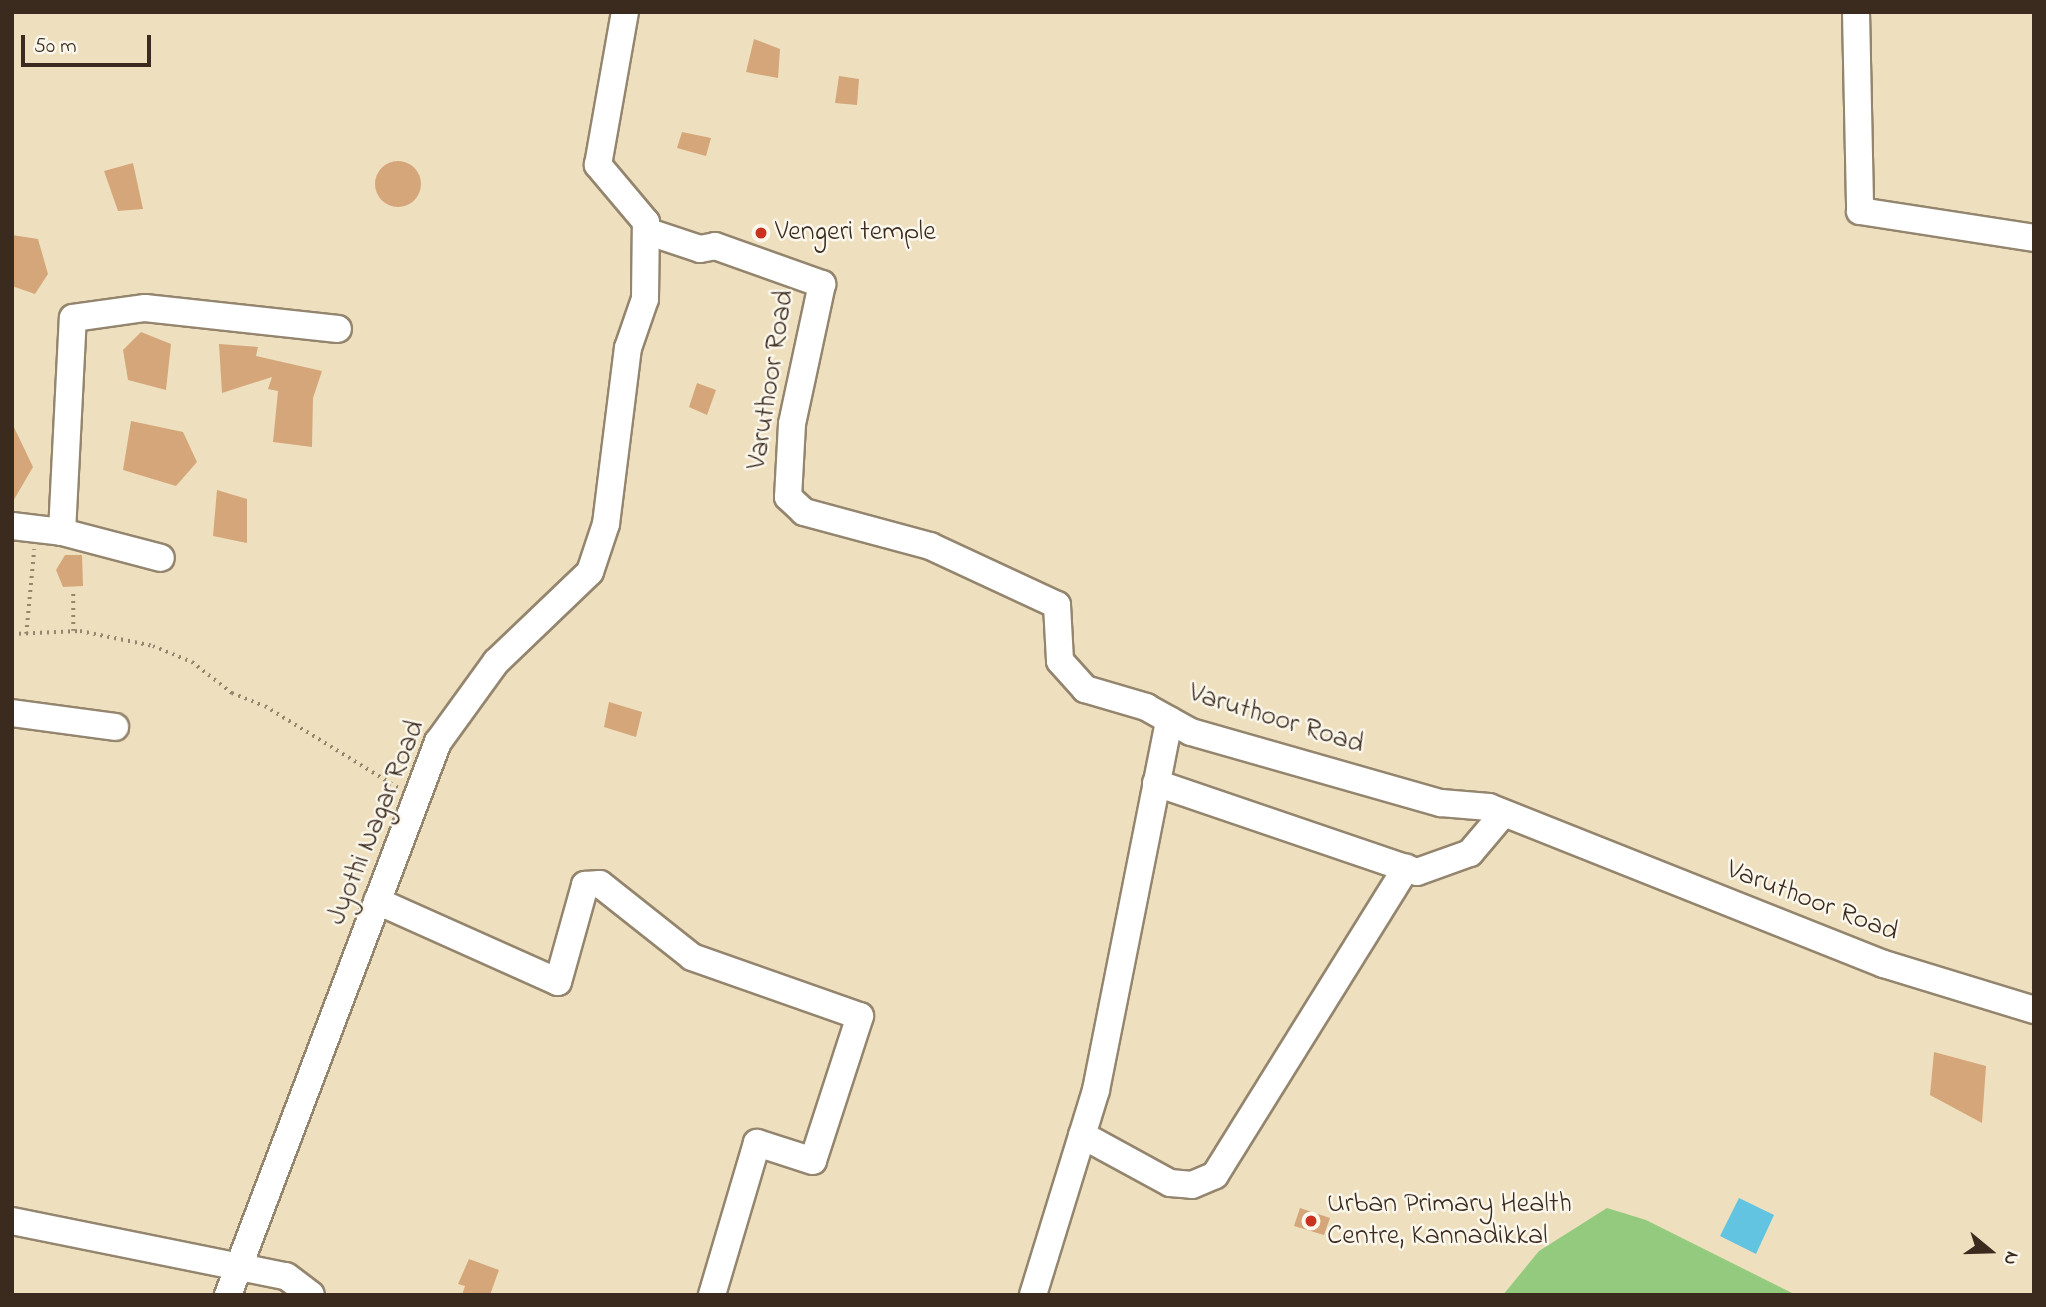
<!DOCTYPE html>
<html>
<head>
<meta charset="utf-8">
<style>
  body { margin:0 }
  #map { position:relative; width:2046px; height:1307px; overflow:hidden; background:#eee0bf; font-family:"Indie Flower",sans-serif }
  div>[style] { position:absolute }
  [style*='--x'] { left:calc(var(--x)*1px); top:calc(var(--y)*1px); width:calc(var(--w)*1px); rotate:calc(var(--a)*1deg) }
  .green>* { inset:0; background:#94ca7d }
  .water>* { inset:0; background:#63c4e1 }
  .building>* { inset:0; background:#d4a679 }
  .round { border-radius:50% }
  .path>* { height:3.5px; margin-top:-1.75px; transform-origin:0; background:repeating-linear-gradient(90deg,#94856e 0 2px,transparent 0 7px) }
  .roads { filter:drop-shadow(2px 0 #94856e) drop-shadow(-2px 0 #94856e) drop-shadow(0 2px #94856e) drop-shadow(0 -2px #94856e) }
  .minor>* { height:26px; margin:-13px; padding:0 13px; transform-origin:13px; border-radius:13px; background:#fff }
  .dots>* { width:19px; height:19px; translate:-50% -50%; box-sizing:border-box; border:4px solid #fbf7ec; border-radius:50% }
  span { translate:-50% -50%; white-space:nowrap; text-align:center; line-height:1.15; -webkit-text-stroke:5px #fbf7ec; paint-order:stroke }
  .poi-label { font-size:28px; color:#3b2a1e }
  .left { translate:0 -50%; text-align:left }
  .street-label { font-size:28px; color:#3b2a1e }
  .frame { position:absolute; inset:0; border:14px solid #3b2a1e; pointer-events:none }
  .north { position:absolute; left:1955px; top:1216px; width:70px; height:70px; -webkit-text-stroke:5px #fbf7ec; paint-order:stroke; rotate:109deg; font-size:19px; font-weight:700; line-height:28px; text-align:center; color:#3b2a1e }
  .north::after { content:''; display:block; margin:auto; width:24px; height:32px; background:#3b2a1e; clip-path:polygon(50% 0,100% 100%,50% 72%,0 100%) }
  .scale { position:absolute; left:21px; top:35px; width:130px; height:32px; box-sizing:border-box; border:4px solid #3b2a1e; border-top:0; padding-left:9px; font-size:21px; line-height:24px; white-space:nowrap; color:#3b2a1e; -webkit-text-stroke:5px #fbf7ec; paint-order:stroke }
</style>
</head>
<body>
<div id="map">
  <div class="green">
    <i style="clip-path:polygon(1607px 1208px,1646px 1220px,1796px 1295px,1503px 1295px,1539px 1251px)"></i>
  </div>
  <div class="water">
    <i style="clip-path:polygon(1739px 1198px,1774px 1215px,1756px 1254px,1720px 1236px)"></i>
  </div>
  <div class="building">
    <i style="clip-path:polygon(754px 39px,780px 49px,778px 78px,746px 72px)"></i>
    <i style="clip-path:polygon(839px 76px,859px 79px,857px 105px,835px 103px)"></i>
    <i style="clip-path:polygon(682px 132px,711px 138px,706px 156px,677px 148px)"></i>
    <i class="round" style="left:375px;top:161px;width:46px;height:46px"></i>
    <i style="clip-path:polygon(133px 163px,143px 209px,118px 211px,104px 171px)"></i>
    <i style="clip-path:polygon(12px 235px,38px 239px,48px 274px,35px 294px,12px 286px)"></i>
    <i style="clip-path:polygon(141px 332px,171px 344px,166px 390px,128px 380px,123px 350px)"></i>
    <i style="clip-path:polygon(219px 344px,258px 347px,256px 356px,322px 371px,313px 398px,312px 447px,273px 442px,278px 391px,268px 389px,272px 377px,222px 393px)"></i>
    <i style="clip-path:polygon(697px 383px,716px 390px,707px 415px,689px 407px)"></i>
    <i style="clip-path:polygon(131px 421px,183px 432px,197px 462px,176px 486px,123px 470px)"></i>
    <i style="clip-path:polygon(12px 423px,33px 467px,12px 503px)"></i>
    <i style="clip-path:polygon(217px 490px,247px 499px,247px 543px,213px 536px)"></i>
    <i style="clip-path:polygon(65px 555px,82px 555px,83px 586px,63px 587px,56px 570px)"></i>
    <i style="clip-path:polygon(609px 702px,642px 712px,636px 737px,604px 727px)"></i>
    <i style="clip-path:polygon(1934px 1052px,1986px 1066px,1982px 1123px,1930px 1095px)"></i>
    <i style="clip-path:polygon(1300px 1208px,1330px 1218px,1324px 1235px,1294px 1226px)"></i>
    <i style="clip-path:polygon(469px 1259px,499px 1270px,490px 1295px,462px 1295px,465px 1286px,458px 1284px)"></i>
  </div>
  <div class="path">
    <i style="--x:73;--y:631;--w:39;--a:-90"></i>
    <i style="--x:12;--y:634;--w:68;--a:-2.5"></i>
    <i style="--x:80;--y:631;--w:75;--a:11.6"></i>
    <i style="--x:153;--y:646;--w:42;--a:22.3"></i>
    <i style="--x:192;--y:662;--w:51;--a:37.8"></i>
    <i style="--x:232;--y:693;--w:35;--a:22"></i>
    <i style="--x:265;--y:706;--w:158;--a:31.6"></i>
    <i style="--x:26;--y:634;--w:85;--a:-84.6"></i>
  </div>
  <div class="roads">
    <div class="minor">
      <i style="--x:1856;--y:12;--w:199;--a:88.8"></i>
      <i style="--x:1860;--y:211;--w:176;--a:8.8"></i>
      <i style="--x:646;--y:231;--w:57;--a:18.4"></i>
      <i style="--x:700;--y:249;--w:15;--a:-11"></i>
      <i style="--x:715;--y:246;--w:114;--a:19.6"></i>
      <i style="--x:822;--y:284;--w:143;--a:102.1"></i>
      <i style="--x:792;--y:424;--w:73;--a:93.1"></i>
      <i style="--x:788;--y:497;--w:22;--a:43"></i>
      <i style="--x:804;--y:512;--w:131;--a:15.1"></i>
      <i style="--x:930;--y:546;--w:140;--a:24.9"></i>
      <i style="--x:1057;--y:605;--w:56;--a:86.9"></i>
      <i style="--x:1060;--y:661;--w:38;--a:48"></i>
      <i style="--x:1085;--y:689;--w:64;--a:16.4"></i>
      <i style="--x:1146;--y:707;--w:51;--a:29.1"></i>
      <i style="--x:1191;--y:732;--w:260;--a:15.9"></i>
      <i style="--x:1441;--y:803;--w:48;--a:4.8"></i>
      <i style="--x:1489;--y:807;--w:425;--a:21.7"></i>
      <i style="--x:1884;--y:964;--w:157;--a:17"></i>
      <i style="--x:12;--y:526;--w:50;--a:6.8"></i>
      <i style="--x:62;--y:532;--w:102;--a:14.7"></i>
      <i style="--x:62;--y:532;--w:214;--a:-87.1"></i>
      <i style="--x:73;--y:318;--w:73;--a:-7.9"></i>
      <i style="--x:145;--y:308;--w:194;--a:6.2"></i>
      <i style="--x:12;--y:713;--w:104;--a:7.7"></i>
      <i style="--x:1156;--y:783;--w:276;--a:18.8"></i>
      <i style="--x:1417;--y:872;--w:56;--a:-19.7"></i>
      <i style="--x:1470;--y:853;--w:51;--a:-49.8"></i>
      <i style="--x:377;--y:901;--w:198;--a:24.1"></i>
      <i style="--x:558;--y:982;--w:101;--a:-74.4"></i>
      <i style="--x:585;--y:885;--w:15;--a:-4"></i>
      <i style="--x:600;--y:884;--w:117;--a:38.4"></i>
      <i style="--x:692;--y:957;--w:178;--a:19.4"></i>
      <i style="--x:860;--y:1016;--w:152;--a:108"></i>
      <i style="--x:813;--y:1161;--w:59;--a:-162.2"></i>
      <i style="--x:757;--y:1143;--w:159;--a:106.5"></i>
      <i style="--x:1082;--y:1135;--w:100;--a:28.6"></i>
      <i style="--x:1170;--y:1183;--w:22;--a:5"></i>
      <i style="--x:1192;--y:1185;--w:25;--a:-23"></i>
      <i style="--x:1215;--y:1175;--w:362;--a:-58.1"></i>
      <i style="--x:12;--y:1221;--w:279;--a:11.4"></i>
      <i style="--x:286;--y:1276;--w:31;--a:37"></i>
      <i style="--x:228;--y:1295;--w:592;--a:-69.21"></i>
      <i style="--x:438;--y:742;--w:99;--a:-54.1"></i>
      <i style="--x:496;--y:662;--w:130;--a:-43.8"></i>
      <i style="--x:590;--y:572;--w:51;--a:-71.6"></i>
      <i style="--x:606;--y:524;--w:177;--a:-82.9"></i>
      <i style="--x:628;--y:348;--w:52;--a:-70.9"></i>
      <i style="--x:645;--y:299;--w:77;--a:-89.3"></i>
      <i style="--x:646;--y:222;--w:75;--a:-130.1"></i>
      <i style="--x:598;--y:165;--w:155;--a:-80"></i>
      <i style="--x:1033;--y:1295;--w:214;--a:-72.9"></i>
      <i style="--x:1096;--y:1090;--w:377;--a:-78.8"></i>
    </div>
  </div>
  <div class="dots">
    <i style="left:761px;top:233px;background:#c8321e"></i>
    <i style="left:1311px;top:1221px;background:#c8321e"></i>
  </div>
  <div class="poi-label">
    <span class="left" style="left:775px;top:233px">Vengeri temple</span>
    <span class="left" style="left:1327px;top:1221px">Urban Primary Health<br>Centre, Kannadikkal</span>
  </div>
  <div class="street-label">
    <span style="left:772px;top:380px;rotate:-81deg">Varuthoor Road</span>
    <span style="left:1276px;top:720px;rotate:17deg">Varuthoor Road</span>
    <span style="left:377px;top:823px;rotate:-68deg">Jyothi Nagar Road</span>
    <span style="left:1812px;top:902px;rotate:21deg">Varuthoor Road</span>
  </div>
  <div class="frame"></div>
  <div class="north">N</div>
  <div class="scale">50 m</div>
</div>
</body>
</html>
